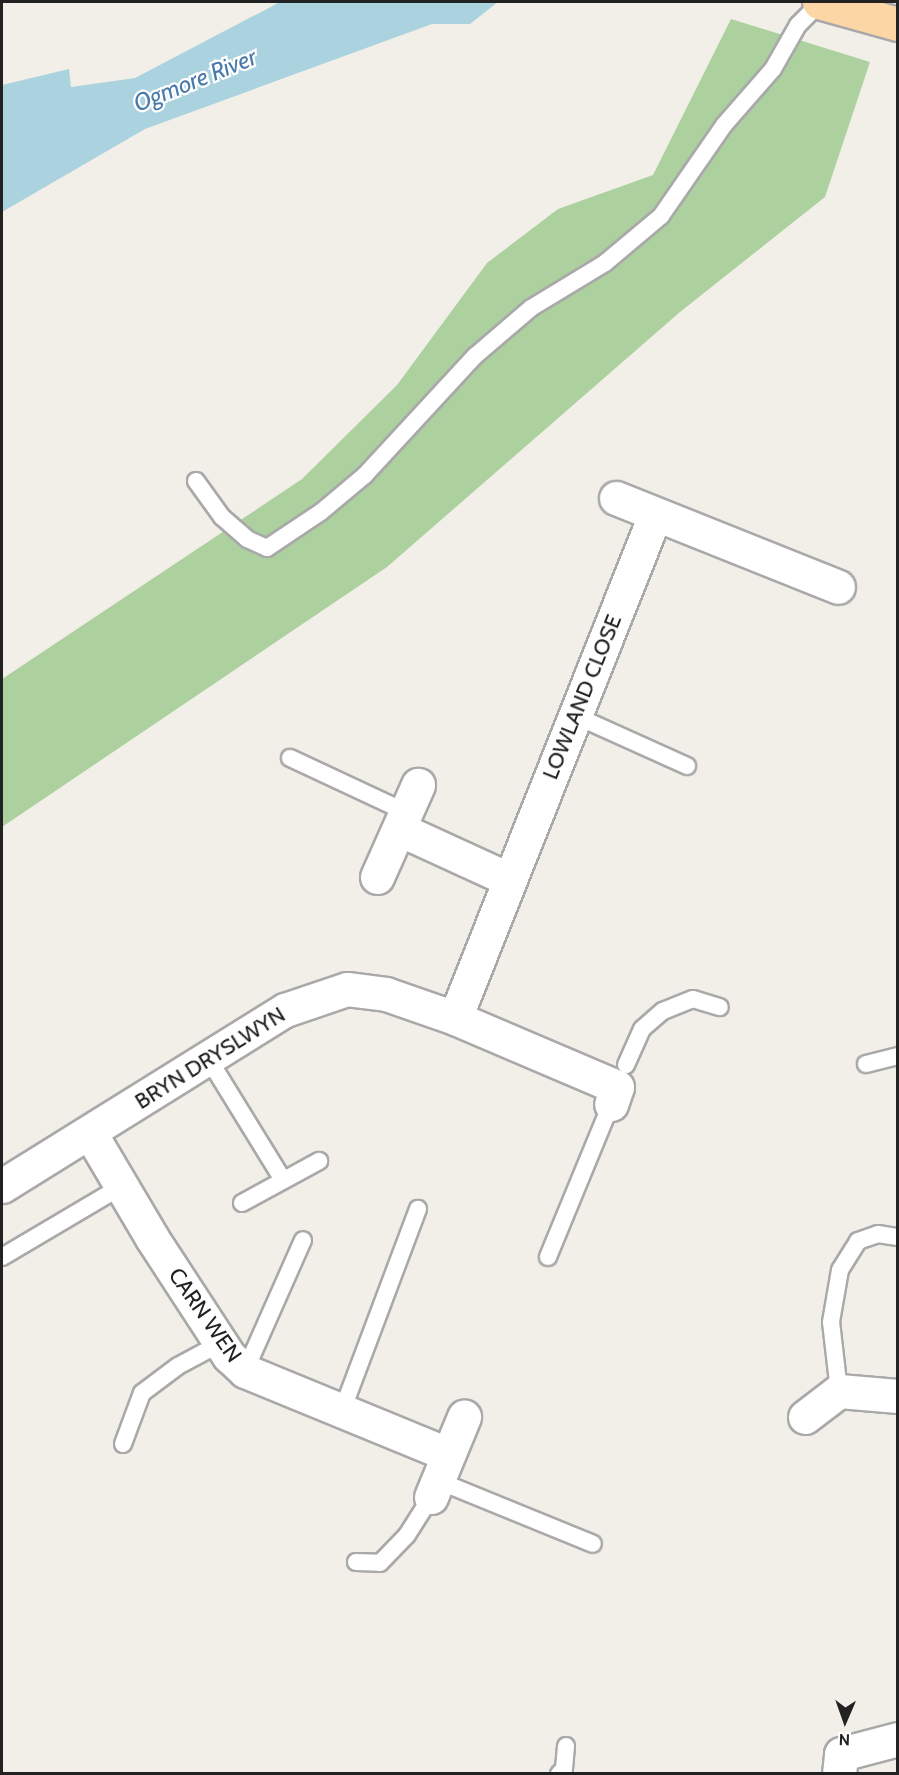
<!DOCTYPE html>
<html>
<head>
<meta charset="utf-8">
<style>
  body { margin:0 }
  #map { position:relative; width:899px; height:1775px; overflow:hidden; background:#f2efe9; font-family:Cabin,sans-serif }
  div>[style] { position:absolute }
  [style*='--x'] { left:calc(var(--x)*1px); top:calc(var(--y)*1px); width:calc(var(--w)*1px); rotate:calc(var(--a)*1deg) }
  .forest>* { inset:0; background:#add19e }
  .water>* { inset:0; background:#aad3df }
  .roads { filter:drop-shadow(2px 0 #a9a9a9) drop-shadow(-2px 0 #a9a9a9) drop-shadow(0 2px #a9a9a9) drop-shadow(0 -2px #a9a9a9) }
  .service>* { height:16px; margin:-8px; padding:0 8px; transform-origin:8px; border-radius:8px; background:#fff }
  .minor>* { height:33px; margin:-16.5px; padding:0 16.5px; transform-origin:16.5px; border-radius:16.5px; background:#fff }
  .primary>* { height:33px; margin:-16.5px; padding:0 16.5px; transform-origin:16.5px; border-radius:16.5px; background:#fcd6a4 }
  span { translate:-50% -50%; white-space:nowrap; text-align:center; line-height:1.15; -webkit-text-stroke:4.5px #fff; paint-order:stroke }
  .street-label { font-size:22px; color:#222 }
  .water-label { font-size:24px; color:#4a7aab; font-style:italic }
  .frame { position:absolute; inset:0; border:3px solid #222; pointer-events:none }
  .north { position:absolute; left:815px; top:1691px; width:60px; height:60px; -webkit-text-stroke:4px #fff; paint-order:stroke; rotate:182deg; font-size:16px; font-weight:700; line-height:24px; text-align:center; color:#222 }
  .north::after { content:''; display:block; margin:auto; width:21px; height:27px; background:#222; clip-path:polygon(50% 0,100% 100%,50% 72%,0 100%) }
</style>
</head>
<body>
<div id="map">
  <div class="forest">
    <i style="clip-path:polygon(731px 19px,870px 62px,825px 197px,680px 312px,387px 567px,2px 827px,2px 679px,302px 479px,397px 385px,487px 263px,558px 209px,653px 175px)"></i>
  </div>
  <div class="water">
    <i style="clip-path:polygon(280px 2px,498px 2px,470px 24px,432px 24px,145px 129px,2px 212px,2px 85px,69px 69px,71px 87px,135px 78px)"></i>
  </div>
  <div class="roads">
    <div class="service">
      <i style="--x:196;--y:481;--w:44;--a:54.2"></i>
      <i style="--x:222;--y:517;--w:33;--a:41"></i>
      <i style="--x:247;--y:539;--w:22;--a:24"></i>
      <i style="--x:267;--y:548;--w:65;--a:-33.7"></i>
      <i style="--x:321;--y:512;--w:57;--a:-40.1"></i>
      <i style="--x:365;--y:475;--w:162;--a:-47.3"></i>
      <i style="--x:475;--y:356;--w:74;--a:-40.6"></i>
      <i style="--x:531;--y:308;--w:87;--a:-31.3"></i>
      <i style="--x:605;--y:263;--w:73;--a:-40"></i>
      <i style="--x:661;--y:216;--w:111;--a:-55.3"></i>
      <i style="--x:724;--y:125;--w:74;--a:-48.8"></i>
      <i style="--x:773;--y:69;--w:51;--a:-60.4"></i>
      <i style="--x:798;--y:25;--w:33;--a:-45"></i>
      <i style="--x:574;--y:715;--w:124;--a:24.3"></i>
      <i style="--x:290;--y:758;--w:128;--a:25"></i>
      <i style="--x:208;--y:1058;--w:143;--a:58.4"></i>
      <i style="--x:866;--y:1064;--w:33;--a:-14"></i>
      <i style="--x:626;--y:1065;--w:39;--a:-66"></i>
      <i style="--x:642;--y:1029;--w:28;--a:-41"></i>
      <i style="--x:663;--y:1011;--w:32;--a:-22"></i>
      <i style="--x:693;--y:999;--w:28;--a:17"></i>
      <i style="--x:242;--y:1203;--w:88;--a:-28.6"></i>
      <i style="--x:2;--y:1257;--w:139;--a:-30.6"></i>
      <i style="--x:548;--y:1257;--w:165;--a:-67.6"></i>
      <i style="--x:245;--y:1371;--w:143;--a:-66.1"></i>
      <i style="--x:839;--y:1391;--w:69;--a:-96.6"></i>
      <i style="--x:831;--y:1322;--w:53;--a:-80.2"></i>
      <i style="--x:840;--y:1270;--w:34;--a:-58"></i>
      <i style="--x:858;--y:1241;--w:21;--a:-19"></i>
      <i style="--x:878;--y:1234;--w:20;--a:9"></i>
      <i style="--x:342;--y:1411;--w:216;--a:-69.4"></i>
      <i style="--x:123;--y:1444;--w:54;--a:-69.6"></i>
      <i style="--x:142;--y:1393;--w:45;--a:-36.9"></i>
      <i style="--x:178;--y:1366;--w:49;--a:-28.1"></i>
      <i style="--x:439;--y:1481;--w:166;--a:22.2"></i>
      <i style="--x:356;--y:1562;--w:24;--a:2"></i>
      <i style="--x:380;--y:1563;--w:39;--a:-46"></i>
      <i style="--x:407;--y:1535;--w:45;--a:-57.7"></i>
      <i style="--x:559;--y:1774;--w:7;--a:-45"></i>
      <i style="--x:564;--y:1769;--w:23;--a:-85"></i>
    </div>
    <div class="minor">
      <i style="--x:616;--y:498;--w:239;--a:21.8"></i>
      <i style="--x:399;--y:829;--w:120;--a:24.6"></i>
      <i style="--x:377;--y:877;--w:101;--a:-66"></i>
      <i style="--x:455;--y:1018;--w:541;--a:-68.32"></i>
      <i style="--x:90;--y:1133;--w:122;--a:59.4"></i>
      <i style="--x:152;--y:1238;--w:141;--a:56.9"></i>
      <i style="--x:229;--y:1356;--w:22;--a:43"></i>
      <i style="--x:245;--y:1371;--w:218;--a:22.3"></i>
      <i style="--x:2;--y:1186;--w:333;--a:-31.9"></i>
      <i style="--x:285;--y:1010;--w:65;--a:-18.7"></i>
      <i style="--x:347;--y:989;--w:39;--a:7"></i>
      <i style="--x:386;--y:994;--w:73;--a:19.2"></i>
      <i style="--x:455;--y:1018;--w:176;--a:23.1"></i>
      <i style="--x:617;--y:1087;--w:18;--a:109"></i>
      <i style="--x:805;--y:1417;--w:43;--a:-37.4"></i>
      <i style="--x:839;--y:1391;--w:59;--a:4.8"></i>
      <i style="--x:431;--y:1497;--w:87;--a:-67.6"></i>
      <i style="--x:839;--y:1774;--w:20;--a:-84"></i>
      <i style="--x:841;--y:1754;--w:59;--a:-14.7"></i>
    </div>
    <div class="primary">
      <i style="--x:819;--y:2;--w:82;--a:15.6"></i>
    </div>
  </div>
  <div class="street-label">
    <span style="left:582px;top:697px;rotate:-68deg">LOWLAND CLOSE</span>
    <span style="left:210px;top:1058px;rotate:-32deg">BRYN DRYSLWYN</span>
    <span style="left:205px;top:1315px;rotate:55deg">CARN WEN</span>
  </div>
  <div class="water-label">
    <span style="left:195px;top:80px;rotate:-22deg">Ogmore River</span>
  </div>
  <div class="frame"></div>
  <div class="north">N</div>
</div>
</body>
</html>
